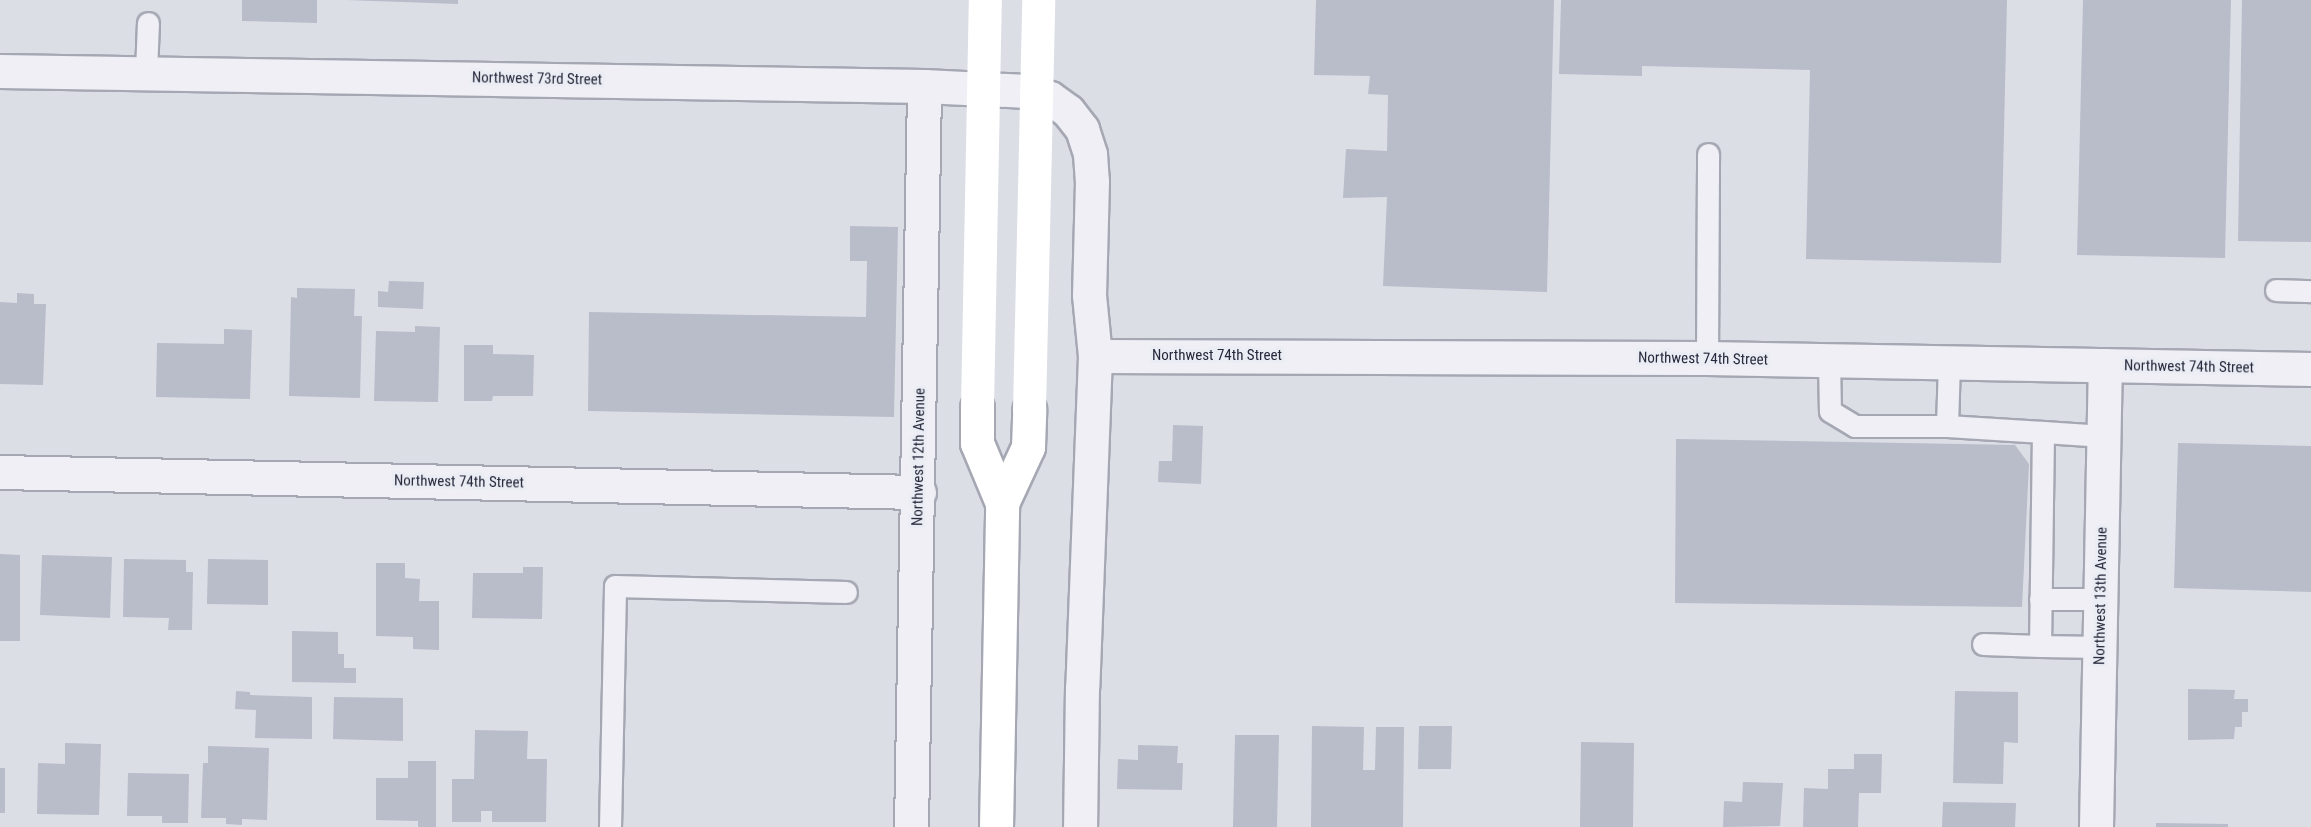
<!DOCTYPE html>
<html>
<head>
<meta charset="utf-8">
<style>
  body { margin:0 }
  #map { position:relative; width:2311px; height:827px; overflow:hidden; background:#dcdee6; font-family:"Roboto Condensed",sans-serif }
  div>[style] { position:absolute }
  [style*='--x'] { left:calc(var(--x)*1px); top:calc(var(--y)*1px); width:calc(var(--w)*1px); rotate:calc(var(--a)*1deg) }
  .building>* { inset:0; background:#b9bcc9 }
  .roads { filter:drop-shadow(2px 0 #a5a8b3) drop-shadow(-2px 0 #a5a8b3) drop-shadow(0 2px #a5a8b3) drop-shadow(0 -2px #a5a8b3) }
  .lane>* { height:21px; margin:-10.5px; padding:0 10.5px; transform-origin:10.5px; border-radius:10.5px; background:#efeff5 }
  .street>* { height:33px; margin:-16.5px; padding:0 16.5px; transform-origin:16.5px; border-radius:16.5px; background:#efeff5 }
  .secondary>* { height:33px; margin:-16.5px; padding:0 16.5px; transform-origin:16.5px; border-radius:16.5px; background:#fff }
  .secondary-bridge>* { height:33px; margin:-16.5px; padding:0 16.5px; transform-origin:16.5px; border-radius:16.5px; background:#fff }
  span { translate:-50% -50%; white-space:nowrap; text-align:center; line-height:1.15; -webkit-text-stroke:6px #ebedf4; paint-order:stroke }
  .street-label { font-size:15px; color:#26293c }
</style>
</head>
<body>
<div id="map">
  <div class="building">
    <i style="clip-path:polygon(242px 0,317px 0,317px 23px,242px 21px)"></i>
    <i style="clip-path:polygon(346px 0,458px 0,458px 4px)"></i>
    <i style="clip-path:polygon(1316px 0,1554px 0,1547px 292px,1383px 286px,1387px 197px,1343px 198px,1346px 149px,1387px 151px,1388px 95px,1368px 94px,1370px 76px,1314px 75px)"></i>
    <i style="clip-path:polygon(1561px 0,2007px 0,2001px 263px,1806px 259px,1810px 70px,1642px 66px,1642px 76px,1559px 74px)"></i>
    <i style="clip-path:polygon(2083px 0,2231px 0,2225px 258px,2077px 255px)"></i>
    <i style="clip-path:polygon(2242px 0,2311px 0,2311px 242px,2238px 241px)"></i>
    <i style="clip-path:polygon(850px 226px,898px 227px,894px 417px,588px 411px,589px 312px,866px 317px,867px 261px,850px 261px)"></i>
    <i style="clip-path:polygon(389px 281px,424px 282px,423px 309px,378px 307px,378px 291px,388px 292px)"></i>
    <i style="clip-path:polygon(297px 288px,355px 289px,354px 316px,362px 316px,360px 398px,289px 396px,291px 297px,297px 298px)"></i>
    <i style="clip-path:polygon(17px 293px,34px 294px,34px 304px,46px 304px,43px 385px,0 384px,0 302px,17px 303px)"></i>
    <i style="clip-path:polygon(415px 326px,440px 327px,438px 402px,374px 401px,376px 331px,415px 332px)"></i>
    <i style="clip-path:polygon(224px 329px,252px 330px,250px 399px,156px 397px,157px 343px,224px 344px)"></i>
    <i style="clip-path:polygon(464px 345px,493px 345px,493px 354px,534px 355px,533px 396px,493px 396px,492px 401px,464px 401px)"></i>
    <i style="clip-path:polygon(1173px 425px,1203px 426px,1201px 484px,1158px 482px,1159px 461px,1172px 461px)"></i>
    <i style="clip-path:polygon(1676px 439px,2015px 445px,2029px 464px,2022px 607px,1675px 603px)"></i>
    <i style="clip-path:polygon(2178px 443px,2311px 446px,2311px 592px,2174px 588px)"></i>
    <i style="clip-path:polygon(0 554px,20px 555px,20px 641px,0 641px)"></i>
    <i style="clip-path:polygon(42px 555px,112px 557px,110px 618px,40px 615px)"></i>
    <i style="clip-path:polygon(124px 559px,186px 560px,186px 572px,193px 572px,192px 630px,168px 630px,169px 618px,123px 617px)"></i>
    <i style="clip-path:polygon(208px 559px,268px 560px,268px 605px,207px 604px)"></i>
    <i style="clip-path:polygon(376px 563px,405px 563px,405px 578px,420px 579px,419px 601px,439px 601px,439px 650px,413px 649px,413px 637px,376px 636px)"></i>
    <i style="clip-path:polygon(523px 567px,543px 567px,542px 619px,472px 618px,473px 573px,523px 573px)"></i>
    <i style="clip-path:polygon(292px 631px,338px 632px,338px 654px,344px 654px,344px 668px,356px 668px,356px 683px,292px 682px)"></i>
    <i style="clip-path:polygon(2188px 689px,2235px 690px,2234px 699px,2248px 699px,2248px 712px,2242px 712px,2242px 727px,2235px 727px,2234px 739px,2188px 740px)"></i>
    <i style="clip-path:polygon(236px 691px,250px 692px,250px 695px,312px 697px,312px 739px,255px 738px,256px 710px,235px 709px)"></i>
    <i style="clip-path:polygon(1955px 691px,2018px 692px,2018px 743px,2004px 742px,2003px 784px,1953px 783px)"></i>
    <i style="clip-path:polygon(334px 697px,403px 698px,403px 741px,333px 739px)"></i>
    <i style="clip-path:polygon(1312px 726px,1364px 727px,1363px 770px,1375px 770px,1376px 727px,1404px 727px,1403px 827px,1311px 827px)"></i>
    <i style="clip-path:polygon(1419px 726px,1452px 726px,1451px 769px,1418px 769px)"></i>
    <i style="clip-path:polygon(475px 730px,528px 731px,527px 759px,547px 759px,546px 822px,492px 822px,492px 811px,481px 811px,481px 822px,452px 822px,452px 779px,474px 779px)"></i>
    <i style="clip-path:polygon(1235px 735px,1279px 735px,1277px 827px,1233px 827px)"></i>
    <i style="clip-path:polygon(1581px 742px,1634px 743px,1633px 827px,1580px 827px)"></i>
    <i style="clip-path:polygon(65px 743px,101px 744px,99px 815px,37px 814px,38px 763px,65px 764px)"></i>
    <i style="clip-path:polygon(1138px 745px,1178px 746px,1177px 763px,1183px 763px,1182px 790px,1117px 789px,1118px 759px,1138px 760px)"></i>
    <i style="clip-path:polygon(208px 746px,269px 748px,267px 820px,242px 819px,242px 825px,226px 824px,226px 818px,201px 818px,203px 763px,208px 763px)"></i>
    <i style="clip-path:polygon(1854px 754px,1882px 754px,1881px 793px,1859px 793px,1858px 827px,1803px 827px,1804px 788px,1828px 789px,1828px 769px,1854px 769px)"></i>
    <i style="clip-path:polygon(408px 761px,436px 761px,436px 827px,418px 827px,418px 821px,376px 820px,376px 778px,408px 778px)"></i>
    <i style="clip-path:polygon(0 768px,5px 768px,5px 813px,0 813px)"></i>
    <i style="clip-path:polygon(128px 773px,189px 774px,188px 823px,162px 823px,162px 816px,127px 816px)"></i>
    <i style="clip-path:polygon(1743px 782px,1783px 783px,1780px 826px,1723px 827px,1724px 801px,1742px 802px)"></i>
    <i style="clip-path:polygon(1943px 802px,2016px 803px,2015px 827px,1942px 827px)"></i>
    <i style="clip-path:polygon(2156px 823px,2228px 824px,2228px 827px,2156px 827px)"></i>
  </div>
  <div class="roads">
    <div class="lane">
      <i style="--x:146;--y:72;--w:49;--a:-87.7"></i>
      <i style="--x:2276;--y:290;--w:35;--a:2"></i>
      <i style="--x:1707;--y:358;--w:204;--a:-89.7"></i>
      <i style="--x:1829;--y:361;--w:50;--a:88.9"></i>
      <i style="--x:1830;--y:411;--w:29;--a:31"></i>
      <i style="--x:1855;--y:426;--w:92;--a:0"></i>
      <i style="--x:1947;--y:426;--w:63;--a:-88.2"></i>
      <i style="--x:1947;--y:426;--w:96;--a:3.6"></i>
      <i style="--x:2043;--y:432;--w:214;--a:90.8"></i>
      <i style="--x:2040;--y:646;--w:57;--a:-178"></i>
      <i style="--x:2043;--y:432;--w:61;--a:3.8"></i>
      <i style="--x:2040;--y:599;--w:60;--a:0"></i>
      <i style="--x:2040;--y:646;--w:60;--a:1"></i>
      <i style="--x:610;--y:827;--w:241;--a:-88.8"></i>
      <i style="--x:615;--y:586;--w:231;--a:1.5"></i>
    </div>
    <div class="street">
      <i style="--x:0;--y:71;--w:924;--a:0.93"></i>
      <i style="--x:924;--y:86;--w:103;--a:2.8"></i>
      <i style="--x:1027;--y:91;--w:24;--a:17"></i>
      <i style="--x:1050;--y:98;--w:22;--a:36"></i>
      <i style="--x:1068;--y:111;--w:23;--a:52"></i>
      <i style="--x:1082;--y:129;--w:26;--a:72"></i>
      <i style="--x:1090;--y:154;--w:27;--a:86"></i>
      <i style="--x:1092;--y:181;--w:114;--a:91.5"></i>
      <i style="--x:1089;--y:295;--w:61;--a:84.4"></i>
      <i style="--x:1095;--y:356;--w:331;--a:92.2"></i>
      <i style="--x:1082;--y:687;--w:140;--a:90.8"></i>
      <i style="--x:1095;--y:356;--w:612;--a:0.19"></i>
      <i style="--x:1707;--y:358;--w:604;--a:1.04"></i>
      <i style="--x:0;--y:472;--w:919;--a:1.25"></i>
      <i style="--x:911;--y:827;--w:741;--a:-88.99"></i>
      <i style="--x:2096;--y:827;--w:462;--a:-88.9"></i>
    </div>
    <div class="secondary">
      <i style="--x:977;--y:407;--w:36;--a:90"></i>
      <i style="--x:977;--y:443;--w:65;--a:67.4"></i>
      <i style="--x:996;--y:827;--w:324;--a:-88.9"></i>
      <i style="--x:1002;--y:503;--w:62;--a:-65.1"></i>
      <i style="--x:1028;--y:447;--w:38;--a:-88"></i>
    </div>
  </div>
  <div class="secondary-bridge">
    <i style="--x:977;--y:407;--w:407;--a:-88.9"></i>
    <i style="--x:1029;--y:409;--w:409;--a:-88.7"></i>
  </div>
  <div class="street-label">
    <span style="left:537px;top:79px;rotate:1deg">Northwest 73rd Street</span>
    <span style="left:1217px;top:356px">Northwest 74th Street</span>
    <span style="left:1703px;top:359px;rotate:1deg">Northwest 74th Street</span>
    <span style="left:2189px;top:367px;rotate:1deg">Northwest 74th Street</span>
    <span style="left:919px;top:457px;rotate:-89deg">Northwest 12th Avenue</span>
    <span style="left:459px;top:482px;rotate:1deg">Northwest 74th Street</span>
    <span style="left:2101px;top:596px;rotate:-89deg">Northwest 13th Avenue</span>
  </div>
</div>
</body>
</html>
